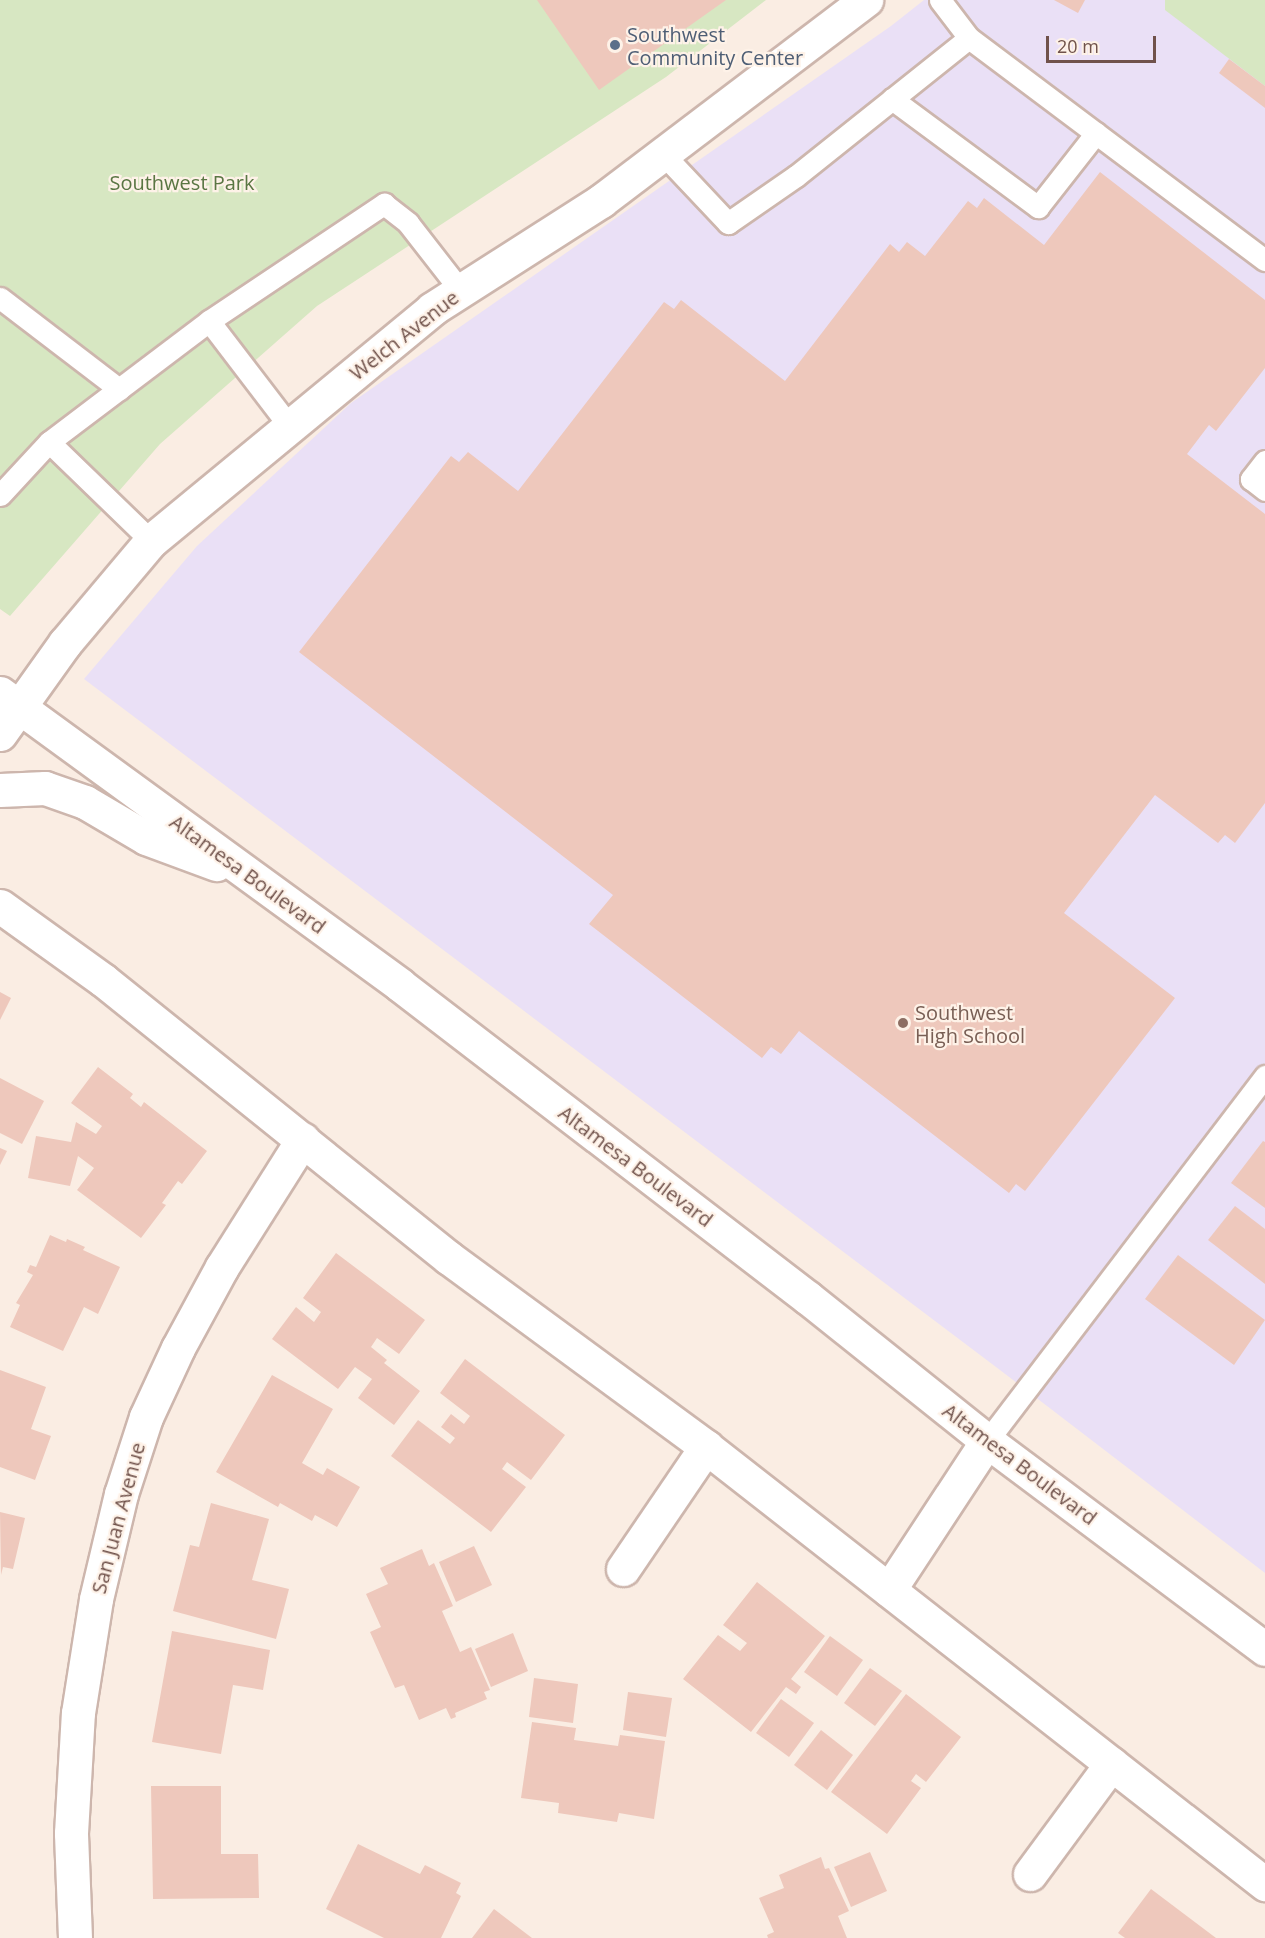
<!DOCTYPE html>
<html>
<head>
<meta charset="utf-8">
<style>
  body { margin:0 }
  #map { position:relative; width:1265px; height:1938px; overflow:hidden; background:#faede3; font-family:"Open Sans",sans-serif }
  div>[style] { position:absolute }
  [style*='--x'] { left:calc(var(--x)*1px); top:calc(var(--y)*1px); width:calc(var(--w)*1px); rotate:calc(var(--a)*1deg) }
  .education>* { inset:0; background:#eae0f6 }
  .green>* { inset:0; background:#d7e7c2 }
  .building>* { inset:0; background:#eec8bc }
  .roads { filter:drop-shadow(2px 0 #cdb6ad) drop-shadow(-2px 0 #cdb6ad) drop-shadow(0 2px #cdb6ad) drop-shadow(0 -2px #cdb6ad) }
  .lane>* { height:21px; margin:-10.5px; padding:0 10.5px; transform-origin:10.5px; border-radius:10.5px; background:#fff }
  .street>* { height:33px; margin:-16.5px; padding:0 16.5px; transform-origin:16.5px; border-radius:16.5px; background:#fff }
  .secondary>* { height:33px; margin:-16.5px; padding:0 16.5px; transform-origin:16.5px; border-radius:16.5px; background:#fff }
  .dots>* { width:16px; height:16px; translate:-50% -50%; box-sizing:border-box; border:3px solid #fef2e8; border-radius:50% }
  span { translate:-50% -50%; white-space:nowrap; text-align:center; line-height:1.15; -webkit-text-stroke:4.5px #fef2e8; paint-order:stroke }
  .service-label { font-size:20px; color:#4e5e75 }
  .left { translate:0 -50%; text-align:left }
  .park-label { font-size:20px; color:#5a7643 }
  .street-label { font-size:20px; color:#70524b }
  .education-label { font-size:20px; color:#785e54 }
  .scale { position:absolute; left:1046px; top:36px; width:110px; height:27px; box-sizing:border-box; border:3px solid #70524b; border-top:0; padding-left:8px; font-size:18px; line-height:21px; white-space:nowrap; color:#70524b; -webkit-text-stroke:4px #fef2e8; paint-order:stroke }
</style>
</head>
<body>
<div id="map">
  <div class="education">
    <i style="clip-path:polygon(924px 0,1265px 0,1265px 1573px,996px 1367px,84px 679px,197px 546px,351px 403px,891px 26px)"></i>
  </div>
  <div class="green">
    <i style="clip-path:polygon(0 0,766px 0,666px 77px,317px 306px,160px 444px,10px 616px,0 609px)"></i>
    <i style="clip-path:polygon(1165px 0,1265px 0,1265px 86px,1165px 10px)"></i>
  </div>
  <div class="building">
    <i style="clip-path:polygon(537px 0,726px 0,599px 90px)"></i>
    <i style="clip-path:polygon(1054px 0,1085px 0,1078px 13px)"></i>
    <i style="clip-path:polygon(1229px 59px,1265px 86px,1265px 108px,1219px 73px)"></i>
    <i style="clip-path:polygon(1100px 172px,1265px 300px,1265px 368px,1216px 431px,1209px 425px,1187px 454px,1265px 514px,1265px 803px,1235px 843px,1225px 835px,1218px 843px,1155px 795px,1064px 913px,1175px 998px,1025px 1191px,1016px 1184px,1009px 1193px,799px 1031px,781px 1054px,771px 1047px,762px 1058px,589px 924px,613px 895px,299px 652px,451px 456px,459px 462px,468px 452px,518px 491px,664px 302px,674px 309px,681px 300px,785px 381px,890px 244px,899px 252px,907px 242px,925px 256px,968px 201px,977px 208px,984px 198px,1044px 245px)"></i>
    <i style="clip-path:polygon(0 992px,11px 998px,0 1020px)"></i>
    <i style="clip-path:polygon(98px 1067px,133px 1094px,130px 1098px,141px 1107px,144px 1102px,207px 1151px,182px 1184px,178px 1181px,162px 1203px,166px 1205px,141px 1238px,77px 1190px,94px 1168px,78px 1156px,70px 1186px,28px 1178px,36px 1136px,71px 1142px,76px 1122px,96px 1134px,102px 1126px,71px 1103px)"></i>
    <i style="clip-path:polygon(0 1078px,44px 1101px,22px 1144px,0 1133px)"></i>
    <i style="clip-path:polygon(1263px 1141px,1265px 1142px,1265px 1208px,1231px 1183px)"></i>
    <i style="clip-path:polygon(0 1148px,7px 1151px,0 1165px)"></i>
    <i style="clip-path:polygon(1235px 1206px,1265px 1229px,1265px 1284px,1208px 1240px)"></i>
    <i style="clip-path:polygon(50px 1235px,66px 1242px,67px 1239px,85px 1247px,83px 1250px,120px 1267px,98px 1314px,84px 1307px,63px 1351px,10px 1327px,20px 1305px,16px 1303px,33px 1275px,27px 1272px,30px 1265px,36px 1267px)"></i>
    <i style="clip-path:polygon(336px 1253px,425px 1320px,399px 1354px,377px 1338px,371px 1347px,387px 1360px,384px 1363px,420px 1391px,394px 1425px,358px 1398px,372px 1379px,355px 1367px,338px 1389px,272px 1339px,296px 1307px,314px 1322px,321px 1312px,303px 1298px)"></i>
    <i style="clip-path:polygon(1178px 1255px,1265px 1320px,1234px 1365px,1145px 1299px)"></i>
    <i style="clip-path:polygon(465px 1359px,565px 1435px,531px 1480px,507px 1462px,502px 1469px,526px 1487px,491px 1532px,391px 1456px,418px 1420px,450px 1444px,455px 1438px,441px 1427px,451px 1414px,464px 1424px,470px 1416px,440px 1393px)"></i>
    <i style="clip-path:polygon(0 1370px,46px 1387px,31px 1429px,51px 1436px,35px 1480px,0 1467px)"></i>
    <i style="clip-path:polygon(272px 1375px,333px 1409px,302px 1463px,323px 1475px,327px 1468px,360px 1487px,337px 1527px,315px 1515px,312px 1521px,280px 1503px,278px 1507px,216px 1472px)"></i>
    <i style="clip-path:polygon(211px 1503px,269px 1519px,252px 1580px,289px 1589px,276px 1639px,173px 1611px,190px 1545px,199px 1547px)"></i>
    <i style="clip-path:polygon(0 1512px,25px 1518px,13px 1569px,3px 1567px,1px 1575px)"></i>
    <i style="clip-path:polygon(474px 1546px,492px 1585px,456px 1602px,439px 1562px)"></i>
    <i style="clip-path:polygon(422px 1549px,429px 1566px,434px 1563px,453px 1606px,442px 1611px,460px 1652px,471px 1647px,490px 1690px,484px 1692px,487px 1699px,455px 1713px,456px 1717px,451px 1719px,446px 1708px,419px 1720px,404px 1685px,395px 1688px,370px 1632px,381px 1627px,366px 1594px,388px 1584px,380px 1568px)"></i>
    <i style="clip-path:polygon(757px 1582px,825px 1636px,791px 1679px,801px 1687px,796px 1694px,786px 1687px,751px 1732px,683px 1679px,718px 1635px,740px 1651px,747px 1643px,723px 1625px)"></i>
    <i style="clip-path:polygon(172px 1631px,270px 1650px,263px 1690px,233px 1685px,221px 1754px,152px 1742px)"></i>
    <i style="clip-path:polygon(513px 1633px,528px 1671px,491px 1687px,475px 1649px)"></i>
    <i style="clip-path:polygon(830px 1636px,863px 1660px,837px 1696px,804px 1672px)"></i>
    <i style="clip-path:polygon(870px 1668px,902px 1691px,875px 1726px,844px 1703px)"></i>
    <i style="clip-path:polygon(534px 1678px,578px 1684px,573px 1723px,529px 1717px)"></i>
    <i style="clip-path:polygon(628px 1692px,672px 1698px,666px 1737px,623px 1730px)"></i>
    <i style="clip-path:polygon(906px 1694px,961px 1737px,926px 1782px,916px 1774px,911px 1781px,921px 1788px,887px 1834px,831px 1792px)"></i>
    <i style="clip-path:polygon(781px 1699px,814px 1723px,789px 1757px,756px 1733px)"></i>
    <i style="clip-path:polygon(532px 1722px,576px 1728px,574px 1740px,618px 1746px,620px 1735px,665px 1741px,654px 1819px,619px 1813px,617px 1822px,558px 1813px,559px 1803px,521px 1798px)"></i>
    <i style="clip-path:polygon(821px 1730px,853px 1755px,827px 1790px,794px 1765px)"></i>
    <i style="clip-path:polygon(151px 1786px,221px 1786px,221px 1854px,258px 1854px,259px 1898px,153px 1899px)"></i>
    <i style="clip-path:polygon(358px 1844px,420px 1874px,425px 1865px,461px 1883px,456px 1893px,461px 1896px,441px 1938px,384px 1938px,326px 1909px)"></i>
    <i style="clip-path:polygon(870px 1852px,887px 1891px,851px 1907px,834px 1867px)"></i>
    <i style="clip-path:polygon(821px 1857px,825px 1869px,829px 1868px,849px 1911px,838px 1916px,847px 1938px,768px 1938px,767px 1935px,774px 1932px,759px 1898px,784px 1888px,779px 1875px)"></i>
    <i style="clip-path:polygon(1151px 1889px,1216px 1938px,1125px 1938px,1118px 1933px)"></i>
    <i style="clip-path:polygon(494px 1909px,532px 1938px,472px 1938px)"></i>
  </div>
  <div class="roads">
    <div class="lane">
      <i style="--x:969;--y:38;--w:370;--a:36.9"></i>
      <i style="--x:892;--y:99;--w:182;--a:36.5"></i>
      <i style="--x:1038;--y:207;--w:94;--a:-51.9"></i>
      <i style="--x:663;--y:154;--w:95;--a:46.7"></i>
      <i style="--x:728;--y:223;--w:83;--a:-34.7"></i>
      <i style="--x:796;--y:176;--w:221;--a:-38.6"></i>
      <i style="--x:969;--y:38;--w:48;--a:-127.3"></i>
      <i style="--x:0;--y:298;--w:150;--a:37.4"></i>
      <i style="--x:209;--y:321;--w:133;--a:52.6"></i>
      <i style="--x:49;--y:442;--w:142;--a:44.1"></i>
      <i style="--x:1265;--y:461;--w:23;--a:128"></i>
      <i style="--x:1251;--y:479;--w:18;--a:38"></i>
      <i style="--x:0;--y:495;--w:72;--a:-47.2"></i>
      <i style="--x:49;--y:442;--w:88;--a:-37.1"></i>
      <i style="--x:119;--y:389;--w:113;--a:-37.1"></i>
      <i style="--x:209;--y:321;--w:211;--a:-33.8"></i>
      <i style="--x:384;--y:204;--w:31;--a:38"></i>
      <i style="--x:408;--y:223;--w:86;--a:52.1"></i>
      <i style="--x:987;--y:1441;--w:459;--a:-52.7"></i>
    </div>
    <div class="street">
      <i style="--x:623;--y:1569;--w:148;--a:-55.8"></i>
      <i style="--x:1030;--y:1874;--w:137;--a:-53.6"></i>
      <i style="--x:75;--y:1938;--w:105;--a:-92.2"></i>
      <i style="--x:71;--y:1833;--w:120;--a:-86.7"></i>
      <i style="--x:78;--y:1713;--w:115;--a:-81"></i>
      <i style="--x:96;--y:1599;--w:108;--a:-76.6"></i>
      <i style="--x:121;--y:1494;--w:81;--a:-72"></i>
      <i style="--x:146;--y:1417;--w:76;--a:-65.1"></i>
      <i style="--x:178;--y:1348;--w:92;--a:-61.5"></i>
      <i style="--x:222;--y:1267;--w:151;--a:-57.7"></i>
    </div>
    <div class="secondary">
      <i style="--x:0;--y:693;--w:495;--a:36.1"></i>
      <i style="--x:400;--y:985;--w:514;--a:37.49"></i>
      <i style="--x:808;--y:1298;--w:229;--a:38.6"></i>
      <i style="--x:987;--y:1441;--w:347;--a:36.8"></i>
      <i style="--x:0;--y:734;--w:112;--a:-54.5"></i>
      <i style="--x:65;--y:643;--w:133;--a:-49.9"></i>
      <i style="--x:151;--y:541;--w:364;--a:-39.5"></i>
      <i style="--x:432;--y:309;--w:201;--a:-32.6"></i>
      <i style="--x:601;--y:201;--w:333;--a:-37.2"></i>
      <i style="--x:0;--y:790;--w:45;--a:-2.5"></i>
      <i style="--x:45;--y:788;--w:42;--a:19.3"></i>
      <i style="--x:85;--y:802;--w:71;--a:30.5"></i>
      <i style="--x:146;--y:838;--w:75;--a:20.4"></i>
      <i style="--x:0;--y:906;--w:127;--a:35.7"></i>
      <i style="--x:103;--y:980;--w:444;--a:38.8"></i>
      <i style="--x:449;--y:1258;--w:319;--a:36.3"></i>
      <i style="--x:706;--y:1447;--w:710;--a:38.02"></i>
      <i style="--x:889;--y:1590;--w:178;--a:-56.7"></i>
    </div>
  </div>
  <div class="dots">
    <i style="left:615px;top:45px;background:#5c6f8a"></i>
    <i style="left:903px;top:1023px;background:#8d6e63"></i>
  </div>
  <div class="service-label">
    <span class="left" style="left:627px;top:46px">Southwest<br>Community Center</span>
  </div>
  <div class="park-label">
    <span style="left:182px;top:182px">Southwest Park</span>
  </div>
  <div class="street-label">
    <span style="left:404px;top:335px;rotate:-38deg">Welch Avenue</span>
    <span style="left:248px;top:874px;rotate:36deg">Altamesa Boulevard</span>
    <span style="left:636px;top:1166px;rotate:37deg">Altamesa Boulevard</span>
    <span style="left:1020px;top:1464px;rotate:37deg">Altamesa Boulevard</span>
    <span style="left:118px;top:1518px;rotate:-75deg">San Juan Avenue</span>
  </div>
  <div class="education-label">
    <span class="left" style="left:915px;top:1024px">Southwest<br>High School</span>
  </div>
  <div class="scale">20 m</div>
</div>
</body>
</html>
